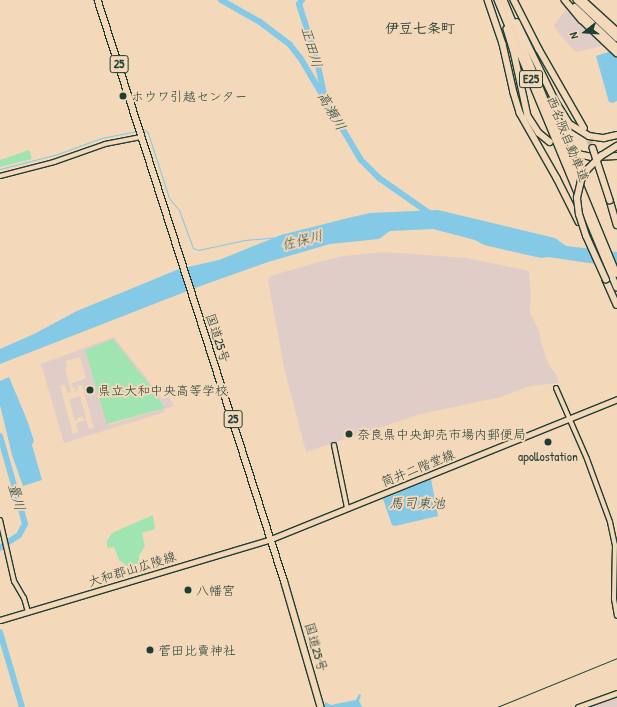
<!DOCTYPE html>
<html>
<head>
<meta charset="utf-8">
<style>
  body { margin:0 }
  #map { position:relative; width:617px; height:707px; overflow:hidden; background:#f3d8ba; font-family:"Patrick Hand","Klee One",sans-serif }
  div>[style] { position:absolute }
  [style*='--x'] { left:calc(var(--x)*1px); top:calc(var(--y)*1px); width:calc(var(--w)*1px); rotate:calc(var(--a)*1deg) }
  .built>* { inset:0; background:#e0cdc7 }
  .green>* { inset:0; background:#a0e5b1 }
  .water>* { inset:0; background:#84c9e5 }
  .stream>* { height:1px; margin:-0.5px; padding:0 0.5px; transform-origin:0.5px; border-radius:0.5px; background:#84c9e5 }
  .river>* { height:6px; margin:-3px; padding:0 3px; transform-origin:3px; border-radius:3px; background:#84c9e5 }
  .highway-tunnel>* { height:5.5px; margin-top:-2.75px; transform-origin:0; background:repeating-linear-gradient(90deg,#c9b99f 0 5.5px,transparent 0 8.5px) }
  .roads { filter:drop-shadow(1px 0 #1f3d34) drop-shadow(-1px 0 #1f3d34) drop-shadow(0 1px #1f3d34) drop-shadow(0 -1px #1f3d34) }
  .minor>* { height:4px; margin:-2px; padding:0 2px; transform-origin:2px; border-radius:2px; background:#f3d8ba }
  .major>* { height:5px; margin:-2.5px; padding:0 2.5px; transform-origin:2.5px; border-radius:2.5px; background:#f3d8ba }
  .highway>* { height:5.5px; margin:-2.75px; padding:0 2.75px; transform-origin:2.75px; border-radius:2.75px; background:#f3d8ba }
  .rail>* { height:1px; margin:-0.5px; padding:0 0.5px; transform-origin:0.5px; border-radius:0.5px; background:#1f3d34 }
  .bridges { filter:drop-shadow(1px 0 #1f3d34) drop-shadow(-1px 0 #1f3d34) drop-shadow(0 1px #1f3d34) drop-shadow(0 -1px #1f3d34) }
  .highway-bridge>* { height:5.5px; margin:-2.75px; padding:0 2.75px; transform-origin:2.75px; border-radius:2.75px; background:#f3d8ba }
  .dots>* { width:11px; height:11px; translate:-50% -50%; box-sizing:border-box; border:2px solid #f3d8ba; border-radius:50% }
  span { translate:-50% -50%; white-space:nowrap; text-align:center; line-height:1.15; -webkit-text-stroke:4px #f3d8ba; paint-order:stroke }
  .shield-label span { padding:1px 3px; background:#f3d8ba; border:1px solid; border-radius:3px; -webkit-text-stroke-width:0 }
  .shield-label { font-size:12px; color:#1f3d34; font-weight:700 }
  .poi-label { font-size:13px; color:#1f3d34 }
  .left { translate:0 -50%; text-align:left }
  .street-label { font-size:13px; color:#1f3d34 }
  .neighbourhood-label { font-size:14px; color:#1f3d34; font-weight:700 }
  .water-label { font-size:14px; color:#294b46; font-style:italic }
  .north { position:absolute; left:565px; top:12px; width:40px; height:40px; -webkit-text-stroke:3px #f3d8ba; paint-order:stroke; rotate:253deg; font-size:11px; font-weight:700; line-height:16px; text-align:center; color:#1f3d34 }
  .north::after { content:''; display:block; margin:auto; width:14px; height:18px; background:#1f3d34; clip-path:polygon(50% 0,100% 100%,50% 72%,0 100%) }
</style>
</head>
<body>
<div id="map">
  <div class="built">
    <i style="clip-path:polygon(566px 10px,602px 46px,576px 52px,558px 33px,554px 25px)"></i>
    <i style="clip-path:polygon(383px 252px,467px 258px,529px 271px,531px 297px,530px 313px,540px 333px,540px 340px,547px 360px,550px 367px,556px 374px,559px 383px,530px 386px,501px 397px,421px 414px,306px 452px,284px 368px,268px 280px,270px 276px,323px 261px,344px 256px)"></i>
    <i style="clip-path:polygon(evenodd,114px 337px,163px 399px,169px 397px,174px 406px,164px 409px,165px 412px,64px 443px,41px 364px,114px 337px,113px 339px,158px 410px,109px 425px,107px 424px,113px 366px,86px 350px,113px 339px,114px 337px,80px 357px,86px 378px,71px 384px,72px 388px,76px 387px,74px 392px,78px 390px,77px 386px,82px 385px,94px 428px,89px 429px,86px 420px,76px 423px,78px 432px,73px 434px,60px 386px,65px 385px,67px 393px,71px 392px,65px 368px,67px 367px,66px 361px,80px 357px)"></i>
    <i style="clip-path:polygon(80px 396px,86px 418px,83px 419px,82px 416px,77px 418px,77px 420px,75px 421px,69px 399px)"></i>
    <i style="clip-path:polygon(617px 697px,617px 707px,588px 707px)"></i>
  </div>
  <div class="green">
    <i style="clip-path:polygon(29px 150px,32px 159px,0 167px,0 160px)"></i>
    <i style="clip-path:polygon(113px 339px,154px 391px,165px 408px,107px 424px,85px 350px)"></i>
    <i style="clip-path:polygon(153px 515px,155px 529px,142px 533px,145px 546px,139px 556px,139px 563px,128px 567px,119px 560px,114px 547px,107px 548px,107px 541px,112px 533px)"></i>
  </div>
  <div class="water">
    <i style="clip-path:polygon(617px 49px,617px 101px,613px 103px,609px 102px,596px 56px)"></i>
    <i style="clip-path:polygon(438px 210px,555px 238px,566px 246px,617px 252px,617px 267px,548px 257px,541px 258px,484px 245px,475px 240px,433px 229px,390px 231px,379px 239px,330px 244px,268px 262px,195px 288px,0 364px,0 349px,34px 334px,77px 311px,179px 269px,219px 260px,281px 235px,348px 218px,370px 213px)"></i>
    <i style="clip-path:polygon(9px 377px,27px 420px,34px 441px,32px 445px,42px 480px,23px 486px,12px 455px,0 405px,0 381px)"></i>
    <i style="clip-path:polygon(431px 479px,438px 516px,395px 526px,392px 525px,383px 499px)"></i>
    <i style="clip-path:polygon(359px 694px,361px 695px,359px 701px,362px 707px,325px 707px,325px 702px,331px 705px,356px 700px)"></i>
  </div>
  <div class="stream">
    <i style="--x:143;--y:131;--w:2;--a:-27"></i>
    <i style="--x:145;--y:130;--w:4;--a:45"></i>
    <i style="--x:148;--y:133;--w:68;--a:72.1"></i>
    <i style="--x:169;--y:198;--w:16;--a:50"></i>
    <i style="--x:179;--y:210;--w:40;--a:69.8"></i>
    <i style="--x:193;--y:248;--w:5;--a:22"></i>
    <i style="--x:198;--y:250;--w:48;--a:-12"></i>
    <i style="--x:245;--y:240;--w:32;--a:-5"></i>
    <i style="--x:0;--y:169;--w:60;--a:-14.5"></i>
    <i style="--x:58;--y:154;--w:46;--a:-20.4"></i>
    <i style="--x:101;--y:138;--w:38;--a:-11"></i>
  </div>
  <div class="river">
    <i style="--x:221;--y:0;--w:45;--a:29.4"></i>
    <i style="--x:260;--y:22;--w:38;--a:37"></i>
    <i style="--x:290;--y:45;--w:18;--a:52"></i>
    <i style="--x:301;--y:59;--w:117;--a:59.3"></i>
    <i style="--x:361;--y:160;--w:25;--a:45"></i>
    <i style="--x:379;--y:178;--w:65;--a:34.9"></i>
    <i style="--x:302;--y:0;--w:5;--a:127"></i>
    <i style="--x:299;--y:4;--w:60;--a:72.5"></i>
    <i style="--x:317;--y:61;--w:34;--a:78"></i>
    <i style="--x:0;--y:436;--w:91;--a:74.1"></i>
    <i style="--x:25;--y:524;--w:13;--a:119"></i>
    <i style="--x:19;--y:535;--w:23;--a:146"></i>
    <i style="--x:0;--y:632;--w:78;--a:73.7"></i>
  </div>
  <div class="highway-tunnel">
    <i style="--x:586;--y:132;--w:13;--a:67"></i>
  </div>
  <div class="roads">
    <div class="minor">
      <i style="--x:0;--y:176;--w:56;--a:-14.5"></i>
      <i style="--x:54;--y:162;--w:54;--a:-19.4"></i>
      <i style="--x:105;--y:144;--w:38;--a:-11"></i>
      <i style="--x:556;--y:388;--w:77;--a:66.4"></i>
      <i style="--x:587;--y:459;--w:67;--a:69.9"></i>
      <i style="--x:610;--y:522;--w:24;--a:78"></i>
      <i style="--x:615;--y:545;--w:54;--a:91.1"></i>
      <i style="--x:614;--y:599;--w:17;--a:80"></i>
      <i style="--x:334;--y:445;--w:64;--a:78.3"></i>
      <i style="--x:0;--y:520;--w:63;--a:77.1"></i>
      <i style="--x:14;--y:581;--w:20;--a:60"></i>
      <i style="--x:24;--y:598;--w:15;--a:74"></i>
    </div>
    <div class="major">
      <i style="--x:0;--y:620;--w:283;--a:-16.6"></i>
      <i style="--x:271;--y:539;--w:373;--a:-22"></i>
      <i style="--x:578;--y:707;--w:41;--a:-19.7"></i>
    </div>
    <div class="highway">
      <i style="--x:98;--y:0;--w:612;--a:72.22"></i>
      <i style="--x:285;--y:583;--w:129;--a:73.8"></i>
      <i style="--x:488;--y:0;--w:46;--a:71.2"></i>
      <i style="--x:503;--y:44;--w:50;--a:77.3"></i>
      <i style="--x:514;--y:93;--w:21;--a:73"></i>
      <i style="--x:520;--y:113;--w:75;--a:60.4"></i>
      <i style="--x:557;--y:178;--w:49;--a:63.4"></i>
      <i style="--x:498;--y:0;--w:311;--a:67.5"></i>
      <i style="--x:504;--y:0;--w:296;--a:67.6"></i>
      <i style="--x:514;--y:0;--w:55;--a:63"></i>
      <i style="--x:539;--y:49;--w:91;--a:60.3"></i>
      <i style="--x:565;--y:0;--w:26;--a:50"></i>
      <i style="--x:582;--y:20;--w:48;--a:43.3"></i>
      <i style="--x:577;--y:0;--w:55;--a:43.5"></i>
      <i style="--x:583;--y:0;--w:46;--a:42.4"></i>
      <i style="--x:575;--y:7;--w:58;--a:43.6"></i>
      <i style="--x:517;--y:22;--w:89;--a:64"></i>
      <i style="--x:556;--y:102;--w:26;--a:58"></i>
      <i style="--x:570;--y:124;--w:22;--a:32"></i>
      <i style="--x:589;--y:136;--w:15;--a:8"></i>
      <i style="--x:604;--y:138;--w:13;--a:-13"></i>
      <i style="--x:507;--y:29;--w:28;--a:73"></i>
      <i style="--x:515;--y:56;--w:61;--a:77.8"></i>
      <i style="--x:528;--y:116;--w:20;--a:57"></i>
      <i style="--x:539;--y:133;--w:14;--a:39"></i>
      <i style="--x:573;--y:153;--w:19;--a:12"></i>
      <i style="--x:592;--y:157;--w:25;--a:-2"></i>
      <i style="--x:610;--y:200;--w:26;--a:74"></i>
      <i style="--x:606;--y:280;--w:27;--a:66"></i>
    </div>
  </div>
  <div class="rail">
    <i style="--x:497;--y:707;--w:130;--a:-22.2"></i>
  </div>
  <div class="bridges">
    <div class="highway-bridge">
      <i style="--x:593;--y:148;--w:55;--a:71.9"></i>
      <i style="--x:606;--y:280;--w:48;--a:-114.4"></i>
      <i style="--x:586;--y:236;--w:22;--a:-108"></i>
      <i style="--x:579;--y:215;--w:17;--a:-97"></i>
      <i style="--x:577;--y:198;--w:18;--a:-77"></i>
      <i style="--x:581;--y:180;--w:12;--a:-59"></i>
      <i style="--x:587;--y:170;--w:20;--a:-45"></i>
      <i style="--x:601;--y:156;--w:19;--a:-32"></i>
    </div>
  </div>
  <div class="dots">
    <i style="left:123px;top:96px;background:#1f3d34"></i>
    <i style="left:90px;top:390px;background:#1f3d34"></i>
    <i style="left:349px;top:434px;background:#1f3d34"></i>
    <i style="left:548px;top:442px;background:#1f3d34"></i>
    <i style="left:188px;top:590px;background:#1f3d34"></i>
    <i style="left:150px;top:650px;background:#1f3d34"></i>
  </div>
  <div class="shield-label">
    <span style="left:119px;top:64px">25</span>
    <span style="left:531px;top:79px">E25</span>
    <span style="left:233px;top:419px">25</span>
  </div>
  <div class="poi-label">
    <span class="left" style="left:131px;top:96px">ホウワ引越センター</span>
    <span class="left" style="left:98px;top:390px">県立大和中央高等学校</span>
    <span class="left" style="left:357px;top:434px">奈良県中央卸売市場内郵便局</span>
    <span style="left:548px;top:456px">apollostation</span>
    <span class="left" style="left:196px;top:590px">八幡宮</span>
    <span class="left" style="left:158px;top:650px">菅田比賣神社</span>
  </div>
  <div class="street-label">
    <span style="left:568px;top:139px;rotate:68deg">西名阪自動車道</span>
    <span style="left:218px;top:338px;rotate:72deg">国道25号</span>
    <span style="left:418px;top:468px;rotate:-22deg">筒井二階堂線</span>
    <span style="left:132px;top:569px;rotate:-17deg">大和郡山広陵線</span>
    <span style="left:316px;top:647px;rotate:74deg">国道25号</span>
  </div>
  <div class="neighbourhood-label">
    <span style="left:420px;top:28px">伊豆七条町</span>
  </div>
  <div class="water-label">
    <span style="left:312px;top:47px;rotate:74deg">正田川</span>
    <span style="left:332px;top:111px;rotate:60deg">高瀬川</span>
    <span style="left:302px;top:240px;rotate:-14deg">佐保川</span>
    <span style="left:17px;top:497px;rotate:74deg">量川</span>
    <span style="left:417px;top:503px">馬司東池</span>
  </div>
  <div class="north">N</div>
</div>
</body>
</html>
